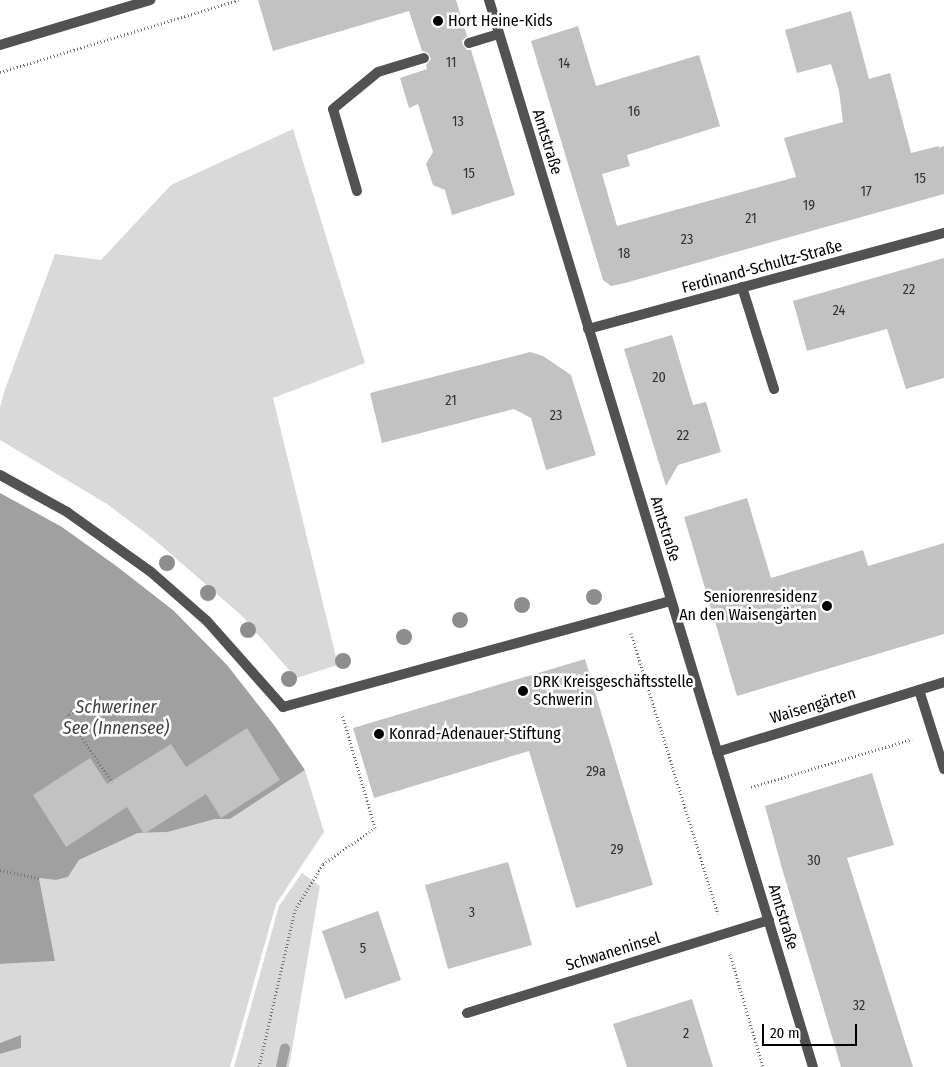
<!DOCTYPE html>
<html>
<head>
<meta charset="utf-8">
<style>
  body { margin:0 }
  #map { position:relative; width:944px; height:1067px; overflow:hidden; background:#fff; font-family:"Fira Sans Condensed",sans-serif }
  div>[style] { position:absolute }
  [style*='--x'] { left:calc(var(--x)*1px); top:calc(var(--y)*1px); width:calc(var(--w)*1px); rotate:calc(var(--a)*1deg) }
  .green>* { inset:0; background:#d9d9d9 }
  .water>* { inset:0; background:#a0a0a0 }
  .stream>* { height:10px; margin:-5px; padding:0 5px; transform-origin:5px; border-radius:5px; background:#a0a0a0 }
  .building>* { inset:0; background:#c2c2c2 }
  .path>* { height:3px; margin-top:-1.5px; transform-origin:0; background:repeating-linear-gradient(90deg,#747474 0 1px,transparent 0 3.5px) }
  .service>* { height:10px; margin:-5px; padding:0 5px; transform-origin:5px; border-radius:5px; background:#525252 }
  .pedestrian>* { height:10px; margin:-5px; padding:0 5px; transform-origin:5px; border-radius:5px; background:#525252 }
  .minor>* { height:10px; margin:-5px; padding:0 5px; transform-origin:5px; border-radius:5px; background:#525252 }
  .tertiary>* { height:10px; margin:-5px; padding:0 5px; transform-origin:5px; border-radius:5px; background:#525252 }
  .trees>* { width:16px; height:16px; margin:-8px; border-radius:50%; background:#8d8d8d }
  .dots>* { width:14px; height:14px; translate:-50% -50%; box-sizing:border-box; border:2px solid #fff; border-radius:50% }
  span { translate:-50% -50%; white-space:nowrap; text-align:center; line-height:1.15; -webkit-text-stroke:5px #fff; paint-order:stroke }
  .number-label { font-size:14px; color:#303030 }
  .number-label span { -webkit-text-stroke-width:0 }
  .poi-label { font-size:16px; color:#000 }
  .left { translate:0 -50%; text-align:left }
  .right { translate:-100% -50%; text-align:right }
  .street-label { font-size:16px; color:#000 }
  .water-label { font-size:18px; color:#414141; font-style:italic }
  .scale { position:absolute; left:762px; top:1024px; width:95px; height:22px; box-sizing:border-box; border:2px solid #000; border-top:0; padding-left:6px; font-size:15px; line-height:18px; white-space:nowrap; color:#000; -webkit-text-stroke:4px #fff; paint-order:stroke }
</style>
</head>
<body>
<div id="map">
  <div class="green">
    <i style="clip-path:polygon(293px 129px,365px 363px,273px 398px,338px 665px,296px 678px,241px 615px,156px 541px,107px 504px,0 440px,0 408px,4px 392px,55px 254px,101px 260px,171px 185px)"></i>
    <i style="clip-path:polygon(305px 770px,324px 832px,276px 904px,230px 1067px,0 1067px,0 1054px,21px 1048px,21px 1036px,0 1043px,0 964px,55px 961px,39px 878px,56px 880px,68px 877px,79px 860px,138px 833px,168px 832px,215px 819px,230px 819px)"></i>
    <i style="clip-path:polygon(302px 873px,320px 886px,289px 1067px,234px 1067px,279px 906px)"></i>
  </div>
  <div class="water">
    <i style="clip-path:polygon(0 493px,62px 527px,119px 568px,174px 611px,227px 665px,274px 725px,305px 770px,230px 819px,215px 819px,168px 832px,138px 833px,79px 860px,68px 877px,56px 880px,39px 878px,55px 961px,0 964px)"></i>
    <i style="clip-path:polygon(21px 1035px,21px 1048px,0 1054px,0 1043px)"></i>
  </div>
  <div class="stream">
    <i style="--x:281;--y:1067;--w:19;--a:-78"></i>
  </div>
  <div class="building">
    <i style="clip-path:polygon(258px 0,456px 0,467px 36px,462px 41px,463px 45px,467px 50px,471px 50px,515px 195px,452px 215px,445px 190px,433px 185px,426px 164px,433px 152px,418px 104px,409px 108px,400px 78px,427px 69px,426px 65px,431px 59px,428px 53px,422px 51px,409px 11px,273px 51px)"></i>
    <i style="clip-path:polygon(851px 11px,869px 79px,890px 73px,911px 153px,939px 146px,939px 148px,944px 146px,944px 194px,625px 283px,611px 286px,603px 280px,531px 41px,578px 26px,596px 86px,699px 55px,720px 126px,627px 155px,630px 166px,602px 174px,617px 226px,796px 177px,784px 138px,843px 122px,839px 91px,831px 64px,797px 73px,785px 30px)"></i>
    <i style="clip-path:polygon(944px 258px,944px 378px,906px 389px,887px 329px,807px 351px,793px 301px)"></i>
    <i style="clip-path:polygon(672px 335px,693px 405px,706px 402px,721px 452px,678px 465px,666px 486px,624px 349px)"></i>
    <i style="clip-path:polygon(530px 352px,543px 356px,571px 375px,596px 455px,546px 470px,531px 418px,514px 409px,382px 443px,370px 393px)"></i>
    <i style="clip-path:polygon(747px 498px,771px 578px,863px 550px,868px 566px,944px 543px,944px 634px,737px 696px,684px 517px)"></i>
    <i style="clip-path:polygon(585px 659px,653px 885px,576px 908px,529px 751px,374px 798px,353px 728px)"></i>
    <i style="clip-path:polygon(247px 728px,280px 780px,221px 818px,206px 794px,144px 834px,127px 807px,66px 847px,33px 795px,90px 758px,107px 784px,171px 744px,186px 767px)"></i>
    <i style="clip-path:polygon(872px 773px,894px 845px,847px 858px,913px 1067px,841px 1067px,781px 865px,765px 806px)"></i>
    <i style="clip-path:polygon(508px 862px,532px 945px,448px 969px,425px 885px)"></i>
    <i style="clip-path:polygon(378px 911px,401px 980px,345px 999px,322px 931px)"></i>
    <i style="clip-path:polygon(692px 999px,713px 1067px,627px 1067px,613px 1024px)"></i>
  </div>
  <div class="path">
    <i style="--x:0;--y:72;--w:249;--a:-16.8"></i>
    <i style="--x:631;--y:633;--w:294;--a:72.8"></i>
    <i style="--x:100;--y:696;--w:38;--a:150"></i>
    <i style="--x:67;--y:715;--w:81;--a:56.1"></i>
    <i style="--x:751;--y:787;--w:168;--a:-16.6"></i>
    <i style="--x:0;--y:870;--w:40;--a:12"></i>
    <i style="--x:730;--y:954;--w:118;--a:73.7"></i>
    <i style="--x:259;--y:1067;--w:161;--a:-77.1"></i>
    <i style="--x:295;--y:910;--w:54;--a:-58.7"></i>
    <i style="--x:323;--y:864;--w:63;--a:-34.7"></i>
    <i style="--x:375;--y:828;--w:119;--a:-106.1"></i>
  </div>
  <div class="service">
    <i style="--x:469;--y:43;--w:31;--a:-17"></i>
    <i style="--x:357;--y:191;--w:85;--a:-106.3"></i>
    <i style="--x:333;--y:109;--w:58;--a:-39.4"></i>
    <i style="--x:378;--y:72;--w:48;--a:-16.9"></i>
    <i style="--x:742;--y:287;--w:107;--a:72.6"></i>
  </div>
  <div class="pedestrian">
    <i style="--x:0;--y:475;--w:77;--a:28.9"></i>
    <i style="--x:67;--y:512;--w:103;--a:35.5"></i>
    <i style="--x:151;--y:572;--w:74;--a:41.2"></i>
    <i style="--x:207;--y:621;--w:115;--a:48.5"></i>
    <i style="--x:283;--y:707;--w:402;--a:-15.3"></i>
  </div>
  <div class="minor">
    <i style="--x:489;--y:0;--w:1115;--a:73.11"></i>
    <i style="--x:588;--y:329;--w:369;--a:-15.1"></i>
    <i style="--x:919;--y:690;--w:83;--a:72.4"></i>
    <i style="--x:717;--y:752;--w:238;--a:-17.1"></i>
    <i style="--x:467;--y:1013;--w:316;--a:-17.1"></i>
  </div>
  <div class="tertiary">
    <i style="--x:0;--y:45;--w:157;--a:-16.7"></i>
  </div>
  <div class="trees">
    <i style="left:167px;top:563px"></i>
    <i style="left:208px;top:593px"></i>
    <i style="left:594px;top:597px"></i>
    <i style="left:522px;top:605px"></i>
    <i style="left:460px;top:620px"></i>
    <i style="left:248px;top:630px"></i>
    <i style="left:404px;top:637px"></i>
    <i style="left:343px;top:661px"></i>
    <i style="left:289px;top:679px"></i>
  </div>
  <div class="dots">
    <i style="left:438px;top:21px;background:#000"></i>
    <i style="left:827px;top:606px;background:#000"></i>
    <i style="left:523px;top:691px;background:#000"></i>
    <i style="left:379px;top:734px;background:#000"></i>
  </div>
  <div class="number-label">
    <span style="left:451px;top:63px">11</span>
    <span style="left:564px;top:64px">14</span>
    <span style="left:634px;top:112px">16</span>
    <span style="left:458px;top:122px">13</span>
    <span style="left:469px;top:174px">15</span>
    <span style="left:920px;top:179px">15</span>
    <span style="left:866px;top:192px">17</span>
    <span style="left:809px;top:206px">19</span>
    <span style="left:751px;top:219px">21</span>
    <span style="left:687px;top:240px">23</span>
    <span style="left:624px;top:254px">18</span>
    <span style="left:909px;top:290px">22</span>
    <span style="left:839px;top:311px">24</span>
    <span style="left:659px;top:378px">20</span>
    <span style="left:451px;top:401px">21</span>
    <span style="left:556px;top:416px">23</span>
    <span style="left:683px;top:436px">22</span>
    <span style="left:596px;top:772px">29a</span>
    <span style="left:617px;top:850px">29</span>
    <span style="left:814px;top:861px">30</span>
    <span style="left:472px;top:913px">3</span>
    <span style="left:363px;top:949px">5</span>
    <span style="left:859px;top:1006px">32</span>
    <span style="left:686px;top:1034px">2</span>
  </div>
  <div class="poi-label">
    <span class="left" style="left:448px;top:21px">Hort Heine-Kids</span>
    <span class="right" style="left:817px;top:606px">Seniorenresidenz<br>An den Waisengärten</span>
    <span class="left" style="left:533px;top:691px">DRK Kreisgeschäftsstelle<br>Schwerin</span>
    <span class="left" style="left:389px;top:734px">Konrad-Adenauer-Stiftung</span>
  </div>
  <div class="street-label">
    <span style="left:547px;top:142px;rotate:73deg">Amtstraße</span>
    <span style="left:762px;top:267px;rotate:-15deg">Ferdinand-Schultz-Straße</span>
    <span style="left:665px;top:529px;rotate:73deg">Amtstraße</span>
    <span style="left:813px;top:706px;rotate:-17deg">Waisengärten</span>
    <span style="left:783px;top:917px;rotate:73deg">Amtstraße</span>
    <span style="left:613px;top:952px;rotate:-17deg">Schwaneninsel</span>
  </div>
  <div class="water-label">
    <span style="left:116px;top:718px">Schweriner<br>See (Innensee)</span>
  </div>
  <div class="scale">20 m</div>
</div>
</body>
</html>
